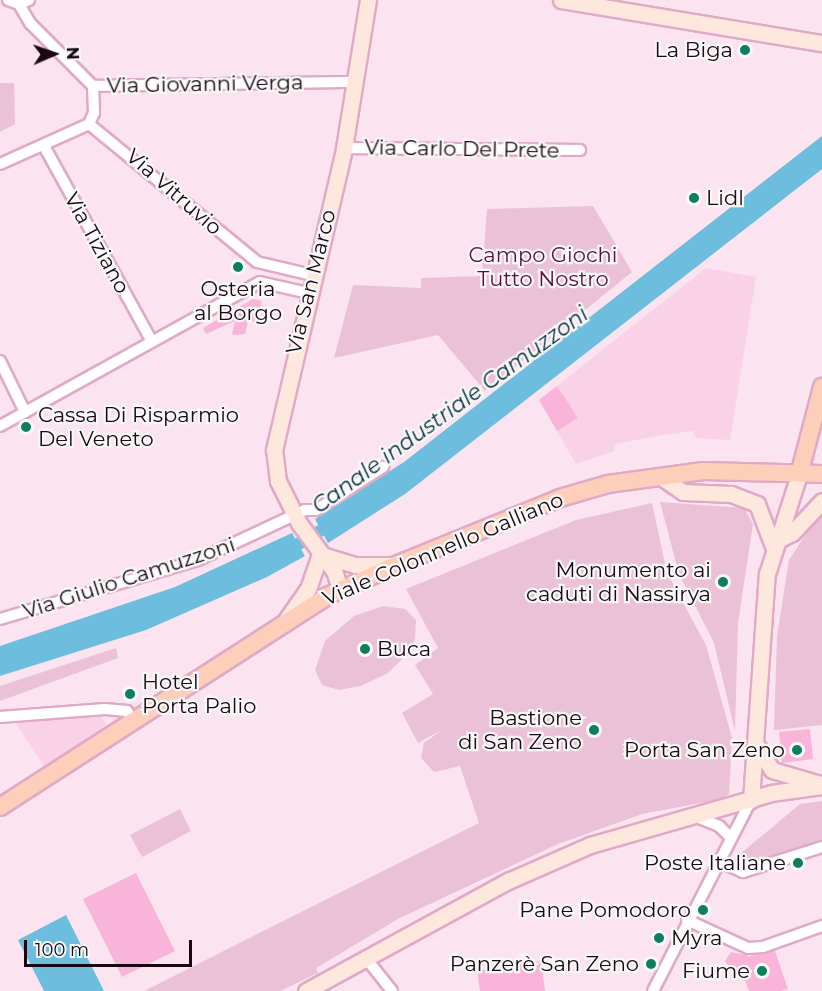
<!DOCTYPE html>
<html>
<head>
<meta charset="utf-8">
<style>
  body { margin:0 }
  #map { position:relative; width:822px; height:991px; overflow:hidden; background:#fbe4ef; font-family:Montserrat,sans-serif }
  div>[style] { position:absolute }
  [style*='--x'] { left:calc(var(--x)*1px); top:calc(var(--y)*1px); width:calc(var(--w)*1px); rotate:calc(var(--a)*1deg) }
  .built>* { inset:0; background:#f9d2e7 }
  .green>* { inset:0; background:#ebc1d7 }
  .water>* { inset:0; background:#6dbede }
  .canal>* { height:12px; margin:-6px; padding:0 6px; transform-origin:6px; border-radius:6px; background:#6dbede }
  .building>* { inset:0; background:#f9b4da }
  .roads { filter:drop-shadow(2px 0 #e0aac7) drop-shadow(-2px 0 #e0aac7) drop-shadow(0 2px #e0aac7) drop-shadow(0 -2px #e0aac7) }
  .street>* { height:10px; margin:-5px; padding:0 5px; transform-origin:5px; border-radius:5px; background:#fff }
  .secondary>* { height:15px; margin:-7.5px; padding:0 7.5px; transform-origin:7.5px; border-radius:7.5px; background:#fee7dc }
  .primary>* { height:16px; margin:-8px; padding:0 8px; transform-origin:8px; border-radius:8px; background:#fdcfba }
  .dots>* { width:16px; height:16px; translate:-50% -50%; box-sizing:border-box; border:3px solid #f8f8f8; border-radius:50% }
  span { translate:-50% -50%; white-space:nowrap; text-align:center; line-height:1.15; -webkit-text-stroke:4.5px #f8f8f8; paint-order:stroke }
  .poi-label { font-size:21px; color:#190812 }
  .right { translate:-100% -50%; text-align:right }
  .left { translate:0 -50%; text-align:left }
  .street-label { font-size:21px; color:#190812 }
  .park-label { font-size:21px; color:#5d0f43 }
  .water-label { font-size:22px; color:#09313e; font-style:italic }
  .north { position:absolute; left:24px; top:24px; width:60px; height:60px; -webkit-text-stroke:4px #f8f8f8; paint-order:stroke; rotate:88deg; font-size:16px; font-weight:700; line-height:24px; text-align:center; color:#190812 }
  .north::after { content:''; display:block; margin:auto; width:21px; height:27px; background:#190812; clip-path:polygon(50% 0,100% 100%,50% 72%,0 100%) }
  .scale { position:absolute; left:24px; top:940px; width:168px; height:27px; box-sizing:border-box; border:3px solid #190812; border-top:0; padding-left:8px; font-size:18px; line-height:21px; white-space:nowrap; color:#190812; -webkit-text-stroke:4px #f8f8f8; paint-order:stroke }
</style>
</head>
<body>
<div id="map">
  <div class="built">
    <i style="clip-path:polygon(706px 268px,756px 277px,730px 440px,696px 438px,693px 431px,663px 435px,615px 444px,614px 451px,576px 464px,539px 400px)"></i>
    <i style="clip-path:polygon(100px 714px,107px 726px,44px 766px,14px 721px)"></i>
  </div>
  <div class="green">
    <i style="clip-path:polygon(0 83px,14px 83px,15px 124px,0 132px)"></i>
    <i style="clip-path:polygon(593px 206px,632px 272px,485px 391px,438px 335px,334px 358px,353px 285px,421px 288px,421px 278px,482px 276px,487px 209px)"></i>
    <i style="clip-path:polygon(660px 502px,744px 508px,753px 524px,738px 623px,735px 731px,714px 643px,679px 574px)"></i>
    <i style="clip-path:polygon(652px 503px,667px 573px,706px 645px,732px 738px,729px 794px,722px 799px,642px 814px,558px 844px,398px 919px,316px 968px,318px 973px,280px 991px,144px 991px,479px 823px,460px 766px,434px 772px,421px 758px,424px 743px,443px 729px,418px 743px,402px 713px,433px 694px,415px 665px,438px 648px,406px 589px,576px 520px)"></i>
    <i style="clip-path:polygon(822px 509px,822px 725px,774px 730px,777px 636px,789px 560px)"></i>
    <i style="clip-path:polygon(383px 606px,405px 609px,416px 620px,415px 639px,407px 654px,388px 673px,361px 686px,339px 690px,322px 685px,315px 670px,325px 641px,354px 616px)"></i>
    <i style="clip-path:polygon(116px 648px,118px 658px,0 701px,0 686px)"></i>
    <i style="clip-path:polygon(822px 801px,822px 842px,744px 866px,734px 859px,800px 804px)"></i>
    <i style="clip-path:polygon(180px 809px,191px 831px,142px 857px,130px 835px)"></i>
  </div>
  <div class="water">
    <i style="clip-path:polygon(822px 136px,822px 169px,405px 494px,328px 543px,315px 519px,404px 462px)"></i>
    <i style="clip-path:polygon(292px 533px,305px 556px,267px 577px,146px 630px,0 676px,0 646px,175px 587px)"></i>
    <i style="clip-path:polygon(66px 915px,104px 991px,44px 991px,18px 940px)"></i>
  </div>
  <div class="canal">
    <i style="--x:285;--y:552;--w:58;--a:-31"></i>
  </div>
  <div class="building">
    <i style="clip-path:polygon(253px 299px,262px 301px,256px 323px,248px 321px,245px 334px,232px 335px,235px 321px,206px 334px,203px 328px)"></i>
    <i style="clip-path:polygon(557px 386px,578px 418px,557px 431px,539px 400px)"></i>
    <i style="clip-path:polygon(810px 729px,813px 759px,782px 763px,779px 732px)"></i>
    <i style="clip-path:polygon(136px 873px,175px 951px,122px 977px,83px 899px)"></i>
    <i style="clip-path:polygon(775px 951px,788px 989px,782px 991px,749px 991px,741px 970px,733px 972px,725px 961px,731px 952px,750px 956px)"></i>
    <i style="clip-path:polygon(541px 961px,545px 991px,480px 991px,477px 971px)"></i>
  </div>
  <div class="roads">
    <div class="street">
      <i style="--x:8;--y:0;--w:12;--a:20"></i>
      <i style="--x:19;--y:4;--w:11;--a:-22"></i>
      <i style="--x:19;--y:4;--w:22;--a:60"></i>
      <i style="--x:30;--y:23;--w:89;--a:45"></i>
      <i style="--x:93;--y:86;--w:263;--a:-0.9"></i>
      <i style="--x:89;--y:124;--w:217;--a:39.4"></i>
      <i style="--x:257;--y:262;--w:57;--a:13.3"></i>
      <i style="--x:89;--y:124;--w:12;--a:-66"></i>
      <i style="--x:94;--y:113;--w:27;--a:-92"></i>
      <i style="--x:44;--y:146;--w:222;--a:61.1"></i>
      <i style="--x:344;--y:148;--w:236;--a:0.5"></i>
      <i style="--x:0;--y:164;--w:98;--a:-24.2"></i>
      <i style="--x:0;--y:361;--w:57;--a:63.9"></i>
      <i style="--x:0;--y:426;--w:297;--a:-29"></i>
      <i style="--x:260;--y:282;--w:49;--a:12.9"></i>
      <i style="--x:0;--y:619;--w:207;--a:-16.6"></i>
      <i style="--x:198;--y:560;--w:118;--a:-25"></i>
      <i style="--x:305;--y:510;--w:11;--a:0"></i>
      <i style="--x:316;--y:510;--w:80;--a:-32.7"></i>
      <i style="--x:0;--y:717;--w:105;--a:-4.4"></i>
      <i style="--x:105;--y:709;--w:22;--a:5"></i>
      <i style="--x:127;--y:711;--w:12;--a:55"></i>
      <i style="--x:692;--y:815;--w:29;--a:22"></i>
      <i style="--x:719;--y:826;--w:16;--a:45"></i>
      <i style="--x:716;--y:860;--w:30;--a:24"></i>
      <i style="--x:743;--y:872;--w:83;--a:-17.6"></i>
      <i style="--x:687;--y:920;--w:67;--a:24.7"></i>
      <i style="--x:748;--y:948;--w:15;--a:-4"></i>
      <i style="--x:763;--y:947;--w:63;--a:-19.6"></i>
      <i style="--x:365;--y:957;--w:43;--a:51.5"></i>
      <i style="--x:653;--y:991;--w:215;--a:-62.8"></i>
    </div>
    <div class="secondary">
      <i style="--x:561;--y:0;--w:265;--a:9.4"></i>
      <i style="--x:660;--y:476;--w:28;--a:35"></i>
      <i style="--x:683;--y:492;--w:48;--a:2.4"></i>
      <i style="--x:731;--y:494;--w:28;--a:21"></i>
      <i style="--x:757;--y:504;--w:45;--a:69.1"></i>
      <i style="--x:774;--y:542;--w:20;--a:-27"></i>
      <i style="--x:792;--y:533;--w:44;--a:-46.8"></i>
      <i style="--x:322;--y:555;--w:34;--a:17"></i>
      <i style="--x:355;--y:565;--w:41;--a:0"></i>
      <i style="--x:340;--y:589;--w:19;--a:-108"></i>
      <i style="--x:334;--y:571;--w:59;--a:-126.1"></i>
      <i style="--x:299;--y:523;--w:47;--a:-116.6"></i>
      <i style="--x:278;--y:481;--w:31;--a:-97"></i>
      <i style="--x:274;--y:450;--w:310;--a:-76.9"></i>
      <i style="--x:344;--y:148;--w:150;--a:-80.8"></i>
      <i style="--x:286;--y:620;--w:38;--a:-55"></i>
      <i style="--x:308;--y:589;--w:37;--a:-71"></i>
      <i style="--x:757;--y:746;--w:28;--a:58"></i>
      <i style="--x:772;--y:770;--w:50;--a:16.3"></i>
      <i style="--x:751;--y:800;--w:227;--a:-86"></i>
      <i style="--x:767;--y:574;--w:108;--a:-72.2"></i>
      <i style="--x:306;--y:991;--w:232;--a:-28.6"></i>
      <i style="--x:510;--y:880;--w:87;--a:-23.6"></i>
      <i style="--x:590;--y:845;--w:188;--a:-16"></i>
      <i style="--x:771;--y:793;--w:51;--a:-7.8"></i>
    </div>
    <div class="primary">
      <i style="--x:800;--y:471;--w:87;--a:-75.3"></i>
      <i style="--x:0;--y:807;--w:389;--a:-32.8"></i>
      <i style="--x:327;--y:596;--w:76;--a:-24.2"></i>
      <i style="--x:396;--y:565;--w:177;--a:-22.2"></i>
      <i style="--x:560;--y:498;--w:50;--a:-16.3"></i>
      <i style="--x:608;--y:484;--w:96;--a:-7.8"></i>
      <i style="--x:703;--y:471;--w:119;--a:1.4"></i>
    </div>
  </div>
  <div class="dots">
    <i style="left:745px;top:50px;background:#0e7f5c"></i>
    <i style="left:694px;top:198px;background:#0e7f5c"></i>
    <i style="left:238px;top:267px;background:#0e7f5c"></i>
    <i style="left:26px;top:427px;background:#0e7f5c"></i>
    <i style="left:723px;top:582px;background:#0e7f5c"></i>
    <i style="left:365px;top:649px;background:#0e7f5c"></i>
    <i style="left:130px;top:694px;background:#0e7f5c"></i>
    <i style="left:594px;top:730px;background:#0e7f5c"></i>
    <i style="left:797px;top:750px;background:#0e7f5c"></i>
    <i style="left:798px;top:863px;background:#0e7f5c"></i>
    <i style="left:703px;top:910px;background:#0e7f5c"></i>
    <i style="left:659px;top:938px;background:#0e7f5c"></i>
    <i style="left:651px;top:964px;background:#0e7f5c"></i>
    <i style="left:762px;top:971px;background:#0e7f5c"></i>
  </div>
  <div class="poi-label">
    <span class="right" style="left:733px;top:50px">La Biga</span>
    <span class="left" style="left:706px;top:198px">Lidl</span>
    <span style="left:238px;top:301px">Osteria<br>al Borgo</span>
    <span class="left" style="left:38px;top:427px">Cassa Di Risparmio<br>Del Veneto</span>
    <span class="right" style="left:711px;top:582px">Monumento ai<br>caduti di Nassirya</span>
    <span class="left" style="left:377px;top:649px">Buca</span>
    <span class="left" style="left:142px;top:694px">Hotel<br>Porta Palio</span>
    <span class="right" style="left:582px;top:730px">Bastione<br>di San Zeno</span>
    <span class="right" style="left:785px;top:750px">Porta San Zeno</span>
    <span class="right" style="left:786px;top:863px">Poste Italiane</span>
    <span class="right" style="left:691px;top:910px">Pane Pomodoro</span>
    <span class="left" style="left:671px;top:938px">Myra</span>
    <span class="right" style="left:639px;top:964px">Panzerè San Zeno</span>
    <span class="right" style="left:750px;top:971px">Fiume</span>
  </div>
  <div class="street-label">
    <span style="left:205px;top:84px;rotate:-1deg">Via Giovanni Verga</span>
    <span style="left:462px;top:149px;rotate:1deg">Via Carlo Del Prete</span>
    <span style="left:174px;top:192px;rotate:41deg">Via Vitruvio</span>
    <span style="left:97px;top:243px;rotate:61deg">Via Tiziano</span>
    <span style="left:311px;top:282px;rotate:-76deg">Via San Marco</span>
    <span style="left:443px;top:549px;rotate:-23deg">Viale Colonnello Galliano</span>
    <span style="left:129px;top:578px;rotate:-18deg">Via Giulio Camuzzoni</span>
  </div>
  <div class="park-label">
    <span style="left:543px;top:267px">Campo Giochi<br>Tutto Nostro</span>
  </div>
  <div class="water-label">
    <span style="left:450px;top:410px;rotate:-36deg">Canale industriale Camuzzoni</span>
  </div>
  <div class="north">N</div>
  <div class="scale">100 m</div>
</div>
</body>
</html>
